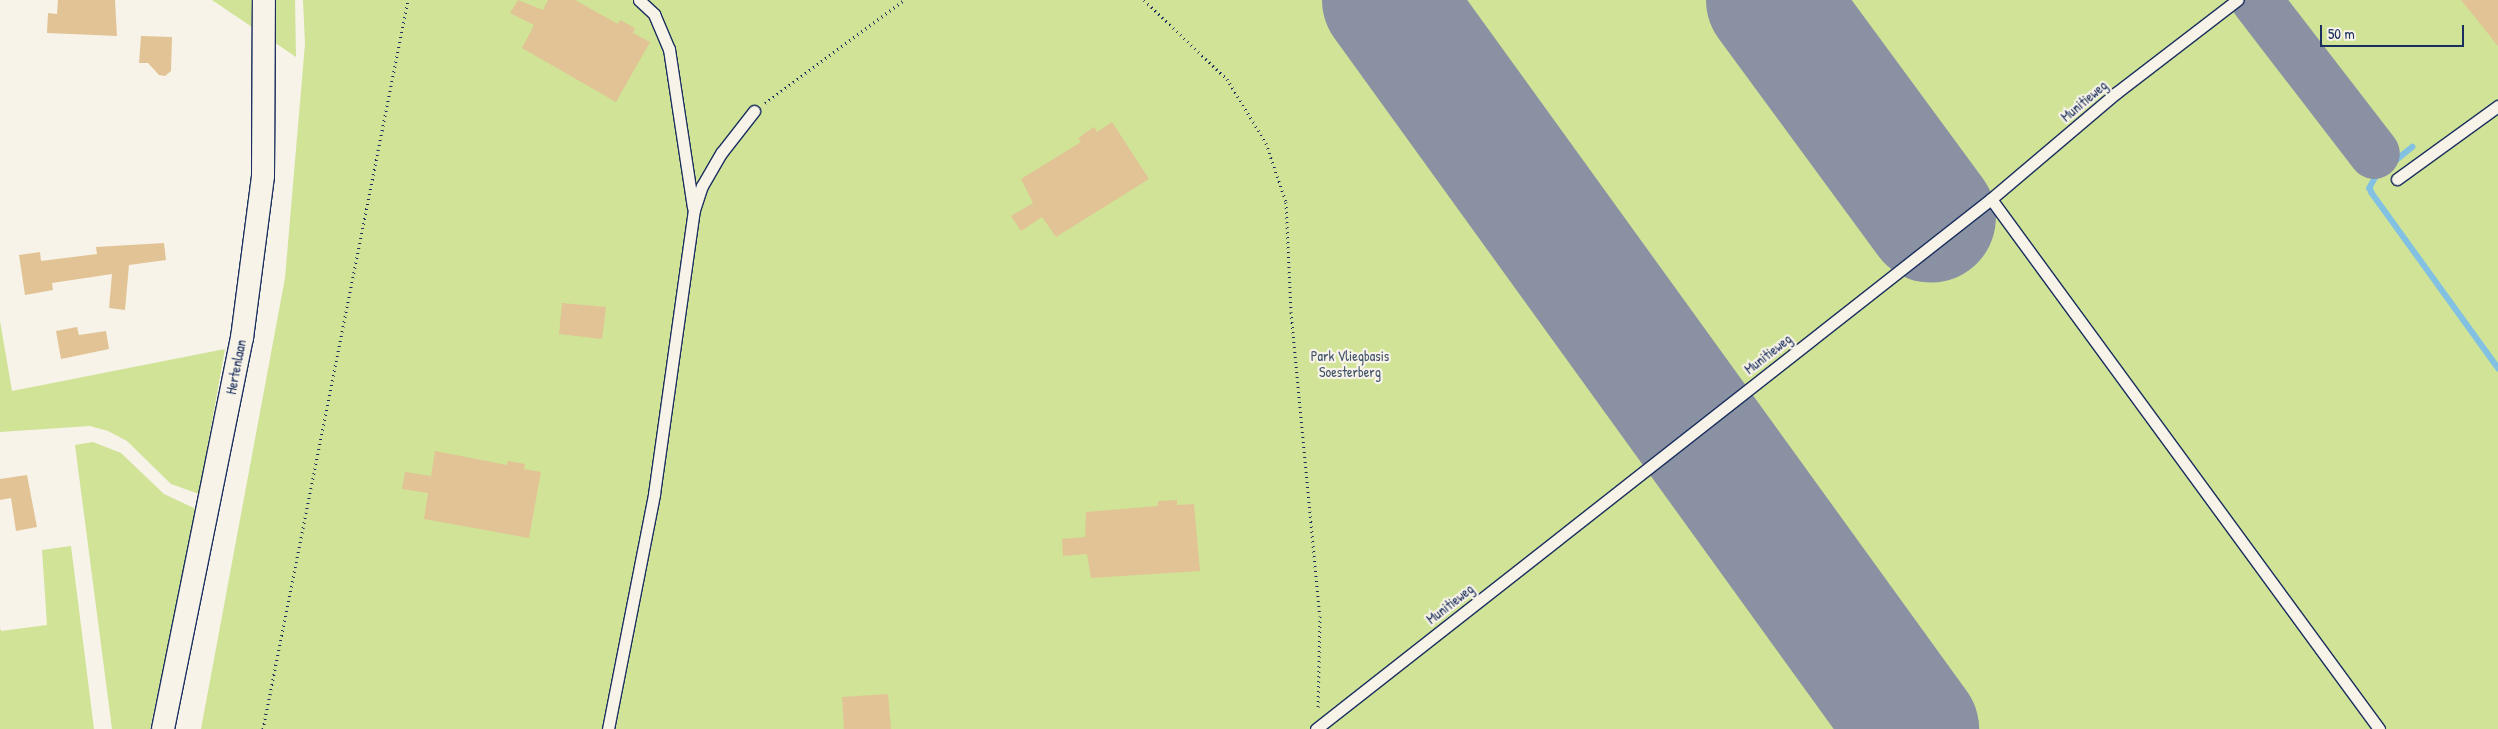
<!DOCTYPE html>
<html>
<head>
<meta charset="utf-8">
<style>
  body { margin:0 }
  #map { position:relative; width:2498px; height:729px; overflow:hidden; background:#f7f3e8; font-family:"Patrick Hand",sans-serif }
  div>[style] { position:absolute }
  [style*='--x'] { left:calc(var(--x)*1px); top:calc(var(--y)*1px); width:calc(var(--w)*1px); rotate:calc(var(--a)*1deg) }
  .green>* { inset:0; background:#d0e397 }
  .stream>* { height:5.5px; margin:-2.75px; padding:0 2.75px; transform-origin:2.75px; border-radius:2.75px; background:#82c1e2 }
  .taxiway>* { height:51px; margin:-25.5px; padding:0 25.5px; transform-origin:25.5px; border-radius:25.5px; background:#8991a3 }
  .runway>* { height:130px; margin:-65px; padding:0 65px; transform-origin:65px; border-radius:65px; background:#8991a3 }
  .building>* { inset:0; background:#e2c395 }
  .path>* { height:3px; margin-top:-1.5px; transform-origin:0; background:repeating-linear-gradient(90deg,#1b2f5e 0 1px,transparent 0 5px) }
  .roads { filter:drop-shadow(1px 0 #1b2f5e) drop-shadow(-1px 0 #1b2f5e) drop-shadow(0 1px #1b2f5e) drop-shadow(0 -1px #1b2f5e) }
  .lane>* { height:11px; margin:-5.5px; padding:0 5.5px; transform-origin:5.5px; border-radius:5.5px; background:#f7f3e8 }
  .street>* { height:22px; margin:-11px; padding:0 11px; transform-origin:11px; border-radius:11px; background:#f7f3e8 }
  span { translate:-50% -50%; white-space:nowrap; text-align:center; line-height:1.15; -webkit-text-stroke:4.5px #f7f3e8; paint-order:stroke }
  .street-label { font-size:14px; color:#1b2f5e }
  .park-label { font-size:14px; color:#3f5369 }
  .scale { position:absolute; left:2320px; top:25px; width:144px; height:22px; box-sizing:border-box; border:2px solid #1b2f5e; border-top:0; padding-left:6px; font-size:15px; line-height:18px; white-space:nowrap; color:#1b2f5e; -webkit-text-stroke:4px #f7f3e8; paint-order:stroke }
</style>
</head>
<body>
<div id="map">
  <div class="green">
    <i style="clip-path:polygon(212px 0,295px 0,296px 57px)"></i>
    <i style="clip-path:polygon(303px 0,2498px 0,2498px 729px,201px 729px,285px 278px,305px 44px)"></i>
    <i style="clip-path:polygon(0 321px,12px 391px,225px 349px,199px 494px,171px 484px,127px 441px,108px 431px,90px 426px,0 432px)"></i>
    <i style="clip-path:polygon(93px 442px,121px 453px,164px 494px,198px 510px,150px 729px,112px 729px,75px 445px)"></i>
    <i style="clip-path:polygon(71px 546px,94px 729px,0 729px,0 628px,1px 631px,47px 625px,42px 550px)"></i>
  </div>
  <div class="stream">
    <i style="--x:2413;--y:147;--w:48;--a:141"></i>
    <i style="--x:2376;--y:177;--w:13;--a:119"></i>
    <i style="--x:2370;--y:188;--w:5;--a:68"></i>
    <i style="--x:2372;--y:193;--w:216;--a:54.2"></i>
  </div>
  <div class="taxiway">
    <i style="--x:2256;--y:0;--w:193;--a:52.4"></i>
  </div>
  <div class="runway">
    <i style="--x:1387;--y:0;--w:900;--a:54.14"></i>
    <i style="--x:1771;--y:0;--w:270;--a:53.7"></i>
  </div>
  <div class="building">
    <i style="clip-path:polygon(58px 0,115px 0,117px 36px,47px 33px,48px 13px,57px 14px)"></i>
    <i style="clip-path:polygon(518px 0,543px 10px,548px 0,575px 0,618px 24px,620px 20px,635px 28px,633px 33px,650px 42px,616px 102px,522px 48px,534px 25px,510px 13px)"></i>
    <i style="clip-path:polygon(2461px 0,2498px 0,2498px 46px)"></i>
    <i style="clip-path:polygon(141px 36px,172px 37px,171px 71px,165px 76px,159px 75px,148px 63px,139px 63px)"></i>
    <i style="clip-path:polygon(1112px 122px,1149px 179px,1056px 237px,1042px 217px,1021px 231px,1011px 216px,1033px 203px,1021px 179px,1081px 142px,1078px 138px,1094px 127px,1097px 132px)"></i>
    <i style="clip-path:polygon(164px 243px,166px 260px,129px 265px,125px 310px,109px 308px,112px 274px,52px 283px,53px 290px,25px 295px,19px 255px,40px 252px,41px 261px,97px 254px,96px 247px)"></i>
    <i style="clip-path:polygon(562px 303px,606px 307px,602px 339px,559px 334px)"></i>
    <i style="clip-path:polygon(77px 327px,79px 335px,106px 331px,109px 349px,61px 359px,56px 331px)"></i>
    <i style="clip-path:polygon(435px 451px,507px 465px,508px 461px,525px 464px,524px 469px,541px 472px,529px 538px,424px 519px,428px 493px,402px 489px,405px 472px,431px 476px)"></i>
    <i style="clip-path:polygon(27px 475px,37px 527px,16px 531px,11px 498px,0 500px,0 479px)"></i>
    <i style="clip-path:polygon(1177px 500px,1177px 505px,1194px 504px,1200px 571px,1091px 578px,1087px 554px,1063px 556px,1062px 539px,1085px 537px,1086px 512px,1158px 506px,1158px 501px)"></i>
    <i style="clip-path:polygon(888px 694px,891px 729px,844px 729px,842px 697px)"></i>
  </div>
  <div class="path">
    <i style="--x:1144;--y:0;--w:115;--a:43.6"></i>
    <i style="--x:1227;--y:79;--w:75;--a:58.6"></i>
    <i style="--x:1266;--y:143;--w:62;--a:71.3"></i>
    <i style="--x:1286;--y:202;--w:110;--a:87.4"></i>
    <i style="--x:1291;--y:312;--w:305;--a:84.6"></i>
    <i style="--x:1320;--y:616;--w:92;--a:91.2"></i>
    <i style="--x:765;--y:103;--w:173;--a:-36.5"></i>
    <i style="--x:263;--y:729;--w:743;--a:-78.75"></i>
  </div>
  <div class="roads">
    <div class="lane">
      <i style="--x:639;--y:0;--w:21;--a:43"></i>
      <i style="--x:654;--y:14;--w:38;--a:67"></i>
      <i style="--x:669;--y:49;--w:160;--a:81.4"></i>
      <i style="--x:2397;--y:179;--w:125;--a:-35.9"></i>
      <i style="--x:1991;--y:199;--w:657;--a:53.79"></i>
      <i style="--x:608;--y:729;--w:239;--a:-78.9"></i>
      <i style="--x:654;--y:494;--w:287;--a:-82"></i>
      <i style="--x:694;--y:210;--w:25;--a:-72"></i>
      <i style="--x:702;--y:186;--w:39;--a:-60"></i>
      <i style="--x:722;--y:152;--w:52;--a:-52"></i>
      <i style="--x:1316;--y:729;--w:858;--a:-38.14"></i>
      <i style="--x:1991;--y:199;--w:164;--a:-40.3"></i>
      <i style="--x:2116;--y:93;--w:153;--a:-37.5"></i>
    </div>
    <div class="street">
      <i style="--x:163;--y:729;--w:399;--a:-78.6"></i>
      <i style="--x:242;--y:338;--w:163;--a:-82.6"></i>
      <i style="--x:263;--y:176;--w:176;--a:-89.7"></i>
    </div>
  </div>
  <div class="street-label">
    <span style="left:2084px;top:101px;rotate:-40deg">Munitieweg</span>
    <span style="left:1768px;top:354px;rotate:-38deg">Munitieweg</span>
    <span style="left:236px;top:367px;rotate:-79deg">Hertenlaan</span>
    <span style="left:1450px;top:604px;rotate:-38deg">Munitieweg</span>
  </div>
  <div class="park-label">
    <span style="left:1350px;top:364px">Park Vliegbasis<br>Soesterberg</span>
  </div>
  <div class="scale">50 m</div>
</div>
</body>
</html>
